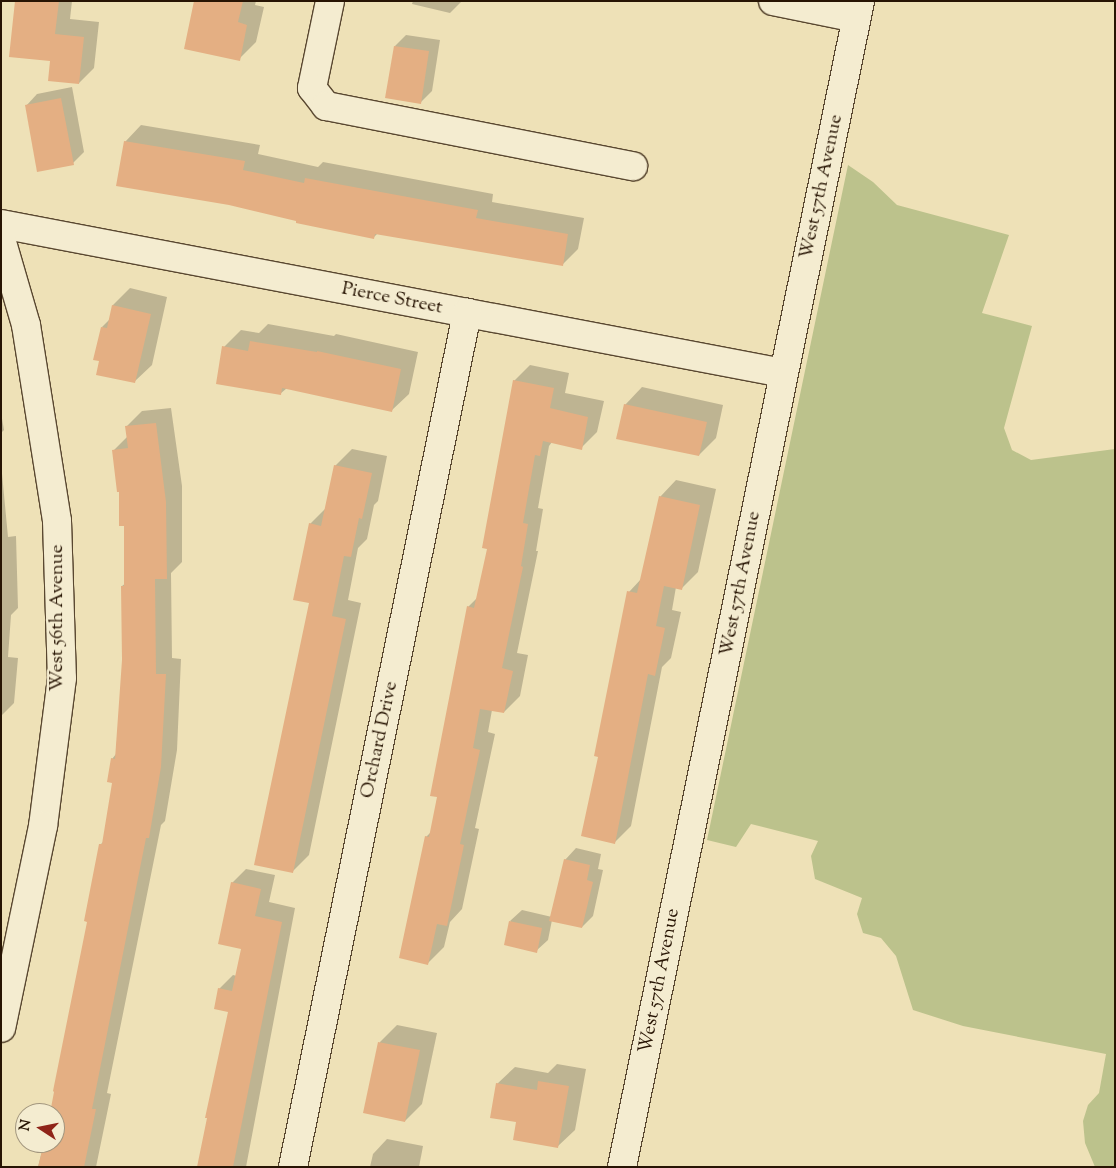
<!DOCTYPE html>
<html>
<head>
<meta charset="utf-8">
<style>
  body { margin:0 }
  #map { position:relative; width:1116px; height:1168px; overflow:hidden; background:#eee1b7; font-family:"Sorts Mill Goudy",serif }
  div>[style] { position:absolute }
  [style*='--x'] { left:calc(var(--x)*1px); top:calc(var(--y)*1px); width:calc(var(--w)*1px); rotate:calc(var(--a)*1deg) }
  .green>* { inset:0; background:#bcc28c }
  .shadow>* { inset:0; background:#0003 }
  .building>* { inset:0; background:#e4af83 }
  .roads { filter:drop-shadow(1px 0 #594730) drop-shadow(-1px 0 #594730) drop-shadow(0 1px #594730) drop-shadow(0 -1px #594730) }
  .minor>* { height:28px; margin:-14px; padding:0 14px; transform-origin:14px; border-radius:14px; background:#f4ecd0 }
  span { translate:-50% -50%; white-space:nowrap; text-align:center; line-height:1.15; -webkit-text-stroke:4.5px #f4ecd0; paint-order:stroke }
  .street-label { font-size:19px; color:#271403 }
  .frame { position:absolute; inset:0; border:2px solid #271403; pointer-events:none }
  .north { position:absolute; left:15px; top:1103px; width:50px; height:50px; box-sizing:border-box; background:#f4ecd0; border:1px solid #a2967e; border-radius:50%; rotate:281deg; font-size:14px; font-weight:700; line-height:20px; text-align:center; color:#271403 }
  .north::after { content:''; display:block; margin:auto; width:18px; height:22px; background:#8f2418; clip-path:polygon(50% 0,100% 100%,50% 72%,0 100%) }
</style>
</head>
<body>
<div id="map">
  <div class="green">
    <i style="clip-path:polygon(848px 165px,873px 182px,897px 205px,1009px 235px,982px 313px,1032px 326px,1004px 428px,1012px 450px,1031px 460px,1115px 449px,1115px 1167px,1095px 1167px,1085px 1143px,1083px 1121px,1088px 1105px,1099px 1093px,1106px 1054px,963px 1026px,913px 1010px,896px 956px,881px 938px,863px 933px,857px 914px,862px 898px,815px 879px,811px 856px,818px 841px,751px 824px,736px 847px,707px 840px)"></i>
  </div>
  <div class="shadow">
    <i style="clip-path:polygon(16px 1px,72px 1px,70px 19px,99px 22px,94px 68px,79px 83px,52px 60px)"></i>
    <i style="clip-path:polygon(196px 1px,256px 1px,255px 5px,264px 7px,256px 42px,239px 59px)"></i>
    <i style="clip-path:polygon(413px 1px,462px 1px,450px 13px,412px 4px)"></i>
    <i style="clip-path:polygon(406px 35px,440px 40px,432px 91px,420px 103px,395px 46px)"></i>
    <i style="clip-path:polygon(72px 87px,84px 152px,73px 163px,26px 106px,37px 94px)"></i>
    <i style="clip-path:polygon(141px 125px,260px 145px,258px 154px,318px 167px,323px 162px,493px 194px,492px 202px,584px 218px,578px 249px,562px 265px,378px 233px,373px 238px,298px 220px,125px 142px)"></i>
    <i style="clip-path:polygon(130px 288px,167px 297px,152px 365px,134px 382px,102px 327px,110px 319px,113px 305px)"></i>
    <i style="clip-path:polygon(268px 324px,334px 336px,336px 334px,418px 352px,409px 394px,391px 411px,287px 388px,280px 394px,224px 347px,241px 330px,259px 333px)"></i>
    <i style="clip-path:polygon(530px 365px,569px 373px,565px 393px,604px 401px,597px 432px,581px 448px,552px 442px,549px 446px,538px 508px,543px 509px,536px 551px,538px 551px,517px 653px,528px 655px,520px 696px,504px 712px,492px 710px,488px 732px,495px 734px,475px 828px,479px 829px,462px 909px,450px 922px,444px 947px,428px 963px,426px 837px,432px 831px,468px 607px,478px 597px,489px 548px,514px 381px)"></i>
    <i style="clip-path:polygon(642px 387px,723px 405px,716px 438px,699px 455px,625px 405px)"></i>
    <i style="clip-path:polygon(171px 408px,182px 486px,182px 562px,171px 573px,172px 658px,181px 659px,177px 750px,165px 821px,161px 825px,107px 1093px,111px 1094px,96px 1167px,38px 1167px,44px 1143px,55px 1143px,55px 1113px,51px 1113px,89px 921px,101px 844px,104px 841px,113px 782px,112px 759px,116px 754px,123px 660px,122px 586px,126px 583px,126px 525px,113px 451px,128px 436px,126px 427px,142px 411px)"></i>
    <i style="clip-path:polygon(1px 413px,4px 430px,1px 433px)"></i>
    <i style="clip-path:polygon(352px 449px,387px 456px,378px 501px,374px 505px,367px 539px,358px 548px,348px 600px,361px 603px,309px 855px,293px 871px,311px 602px,310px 524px,326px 508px,335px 466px)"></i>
    <i style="clip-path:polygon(1px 463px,8px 537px,16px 536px,18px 608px,11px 615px,8px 657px,18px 658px,14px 703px,1px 716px)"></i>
    <i style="clip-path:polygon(676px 480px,716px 489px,698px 572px,682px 588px,676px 587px,672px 610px,681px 612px,671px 658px,662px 667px,631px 826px,615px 842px,600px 756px,629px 592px,642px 578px,660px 497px)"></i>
    <i style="clip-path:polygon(576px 848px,601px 854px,598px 869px,603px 870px,593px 916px,582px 927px,552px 920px,548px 940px,536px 951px,510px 921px,522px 910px,552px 917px,565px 860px)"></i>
    <i style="clip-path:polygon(246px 869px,275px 875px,269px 902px,295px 908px,246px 1167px,198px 1167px,230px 1011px,219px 989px,233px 975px,237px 976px,243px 948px,232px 883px)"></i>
    <i style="clip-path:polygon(397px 1025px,437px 1033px,422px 1104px,405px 1121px,365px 1112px,380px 1042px)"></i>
    <i style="clip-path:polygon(557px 1064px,586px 1069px,575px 1130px,557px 1147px,517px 1121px,497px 1084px,515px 1067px,548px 1073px)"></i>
    <i style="clip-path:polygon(387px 1139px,423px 1146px,419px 1167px,370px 1167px,373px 1154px)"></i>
  </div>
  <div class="building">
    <i style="clip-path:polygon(15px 1px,59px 1px,55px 34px,84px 37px,79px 84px,48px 81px,50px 61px,9px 57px)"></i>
    <i style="clip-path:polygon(194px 1px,243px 1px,238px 22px,247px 25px,240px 61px,184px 49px)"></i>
    <i style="clip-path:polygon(394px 46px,429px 51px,421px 104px,385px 98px)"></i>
    <i style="clip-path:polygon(61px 98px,74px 165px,37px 172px,25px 105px)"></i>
    <i style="clip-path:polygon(124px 141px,245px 161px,243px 170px,304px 183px,305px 178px,478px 210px,476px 218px,568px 234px,563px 266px,375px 234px,374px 239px,296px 223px,296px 221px,229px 205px,116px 186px)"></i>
    <i style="clip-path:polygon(112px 305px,151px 314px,135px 383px,96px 375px,99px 361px,93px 360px,101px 327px,107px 328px)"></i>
    <i style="clip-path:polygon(250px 341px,317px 352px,317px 351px,401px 369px,392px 412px,282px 388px,281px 395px,216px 384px,222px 346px,248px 351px)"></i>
    <i style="clip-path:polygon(513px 380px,554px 388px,550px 408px,588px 417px,582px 450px,543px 441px,540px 456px,535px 455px,523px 523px,528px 524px,521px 566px,523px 567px,502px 668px,513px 671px,504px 713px,480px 709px,473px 748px,480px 750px,460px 844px,464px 845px,447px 926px,437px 924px,428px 965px,399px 958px,425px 836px,429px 837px,437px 797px,430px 796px,467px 606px,474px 608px,487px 549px,482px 548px)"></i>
    <i style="clip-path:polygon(624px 404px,707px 422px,699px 456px,616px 439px)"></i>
    <i style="clip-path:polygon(156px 423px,166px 502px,167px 579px,155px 579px,156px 674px,166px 674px,161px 767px,149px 838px,146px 838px,92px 1109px,96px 1109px,84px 1167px,38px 1167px,44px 1143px,55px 1143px,55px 1113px,50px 1113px,54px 1092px,53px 1091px,87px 922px,84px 921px,99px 844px,102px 844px,112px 783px,107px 782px,111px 758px,115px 759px,122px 660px,121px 586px,124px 586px,124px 526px,119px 526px,119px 492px,117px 492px,112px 450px,128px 448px,125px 426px)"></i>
    <i style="clip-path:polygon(334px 465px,372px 473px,362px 519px,359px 518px,351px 557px,344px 556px,332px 616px,346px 619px,293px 873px,254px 865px,309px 603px,293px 600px,309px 523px,321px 526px)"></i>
    <i style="clip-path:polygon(659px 496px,700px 505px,682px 590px,664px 586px,656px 626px,665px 628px,655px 676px,648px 674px,615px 844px,581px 836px,598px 757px,594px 756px,627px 591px,637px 593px)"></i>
    <i style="clip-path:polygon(564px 859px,590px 865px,587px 880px,593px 882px,582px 928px,549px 921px)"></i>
    <i style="clip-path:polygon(231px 882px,261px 889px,255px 916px,282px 922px,233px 1167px,197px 1167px,207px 1118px,205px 1118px,228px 1012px,214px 1009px,218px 988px,232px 991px,241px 949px,218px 944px)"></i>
    <i style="clip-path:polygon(509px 921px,542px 928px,537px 953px,504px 945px)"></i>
    <i style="clip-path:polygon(378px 1042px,420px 1050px,405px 1122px,363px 1113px)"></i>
    <i style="clip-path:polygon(538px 1081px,569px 1086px,558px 1148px,513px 1140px,516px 1122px,490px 1118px,496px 1083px,537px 1090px)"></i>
  </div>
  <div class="roads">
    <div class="minor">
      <i style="--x:330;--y:1;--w:89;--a:101.7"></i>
      <i style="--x:312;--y:88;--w:23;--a:52"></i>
      <i style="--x:326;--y:106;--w:313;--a:11.1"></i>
      <i style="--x:773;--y:1;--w:85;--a:11.6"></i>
      <i style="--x:1;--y:224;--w:796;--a:10.79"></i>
      <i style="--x:1;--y:239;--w:90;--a:73.8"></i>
      <i style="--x:26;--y:325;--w:198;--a:81"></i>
      <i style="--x:57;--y:521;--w:157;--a:88.2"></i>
      <i style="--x:62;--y:678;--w:149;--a:97.3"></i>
      <i style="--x:43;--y:826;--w:206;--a:101.7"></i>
      <i style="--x:293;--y:1167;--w:872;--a:-78.48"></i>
      <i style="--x:622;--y:1167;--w:1190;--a:-78.46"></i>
    </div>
  </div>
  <div class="street-label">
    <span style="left:822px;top:187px;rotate:-78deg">West 57th Avenue</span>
    <span style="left:392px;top:299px;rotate:11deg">Pierce Street</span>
    <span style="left:741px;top:584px;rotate:-79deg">West 57th Avenue</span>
    <span style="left:58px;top:618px;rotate:-90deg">West 56th Avenue</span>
    <span style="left:380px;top:740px;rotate:-78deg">Orchard Drive</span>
    <span style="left:660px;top:981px;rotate:-79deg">West 57th Avenue</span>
  </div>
  <div class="frame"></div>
  <div class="north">N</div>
</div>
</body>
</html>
